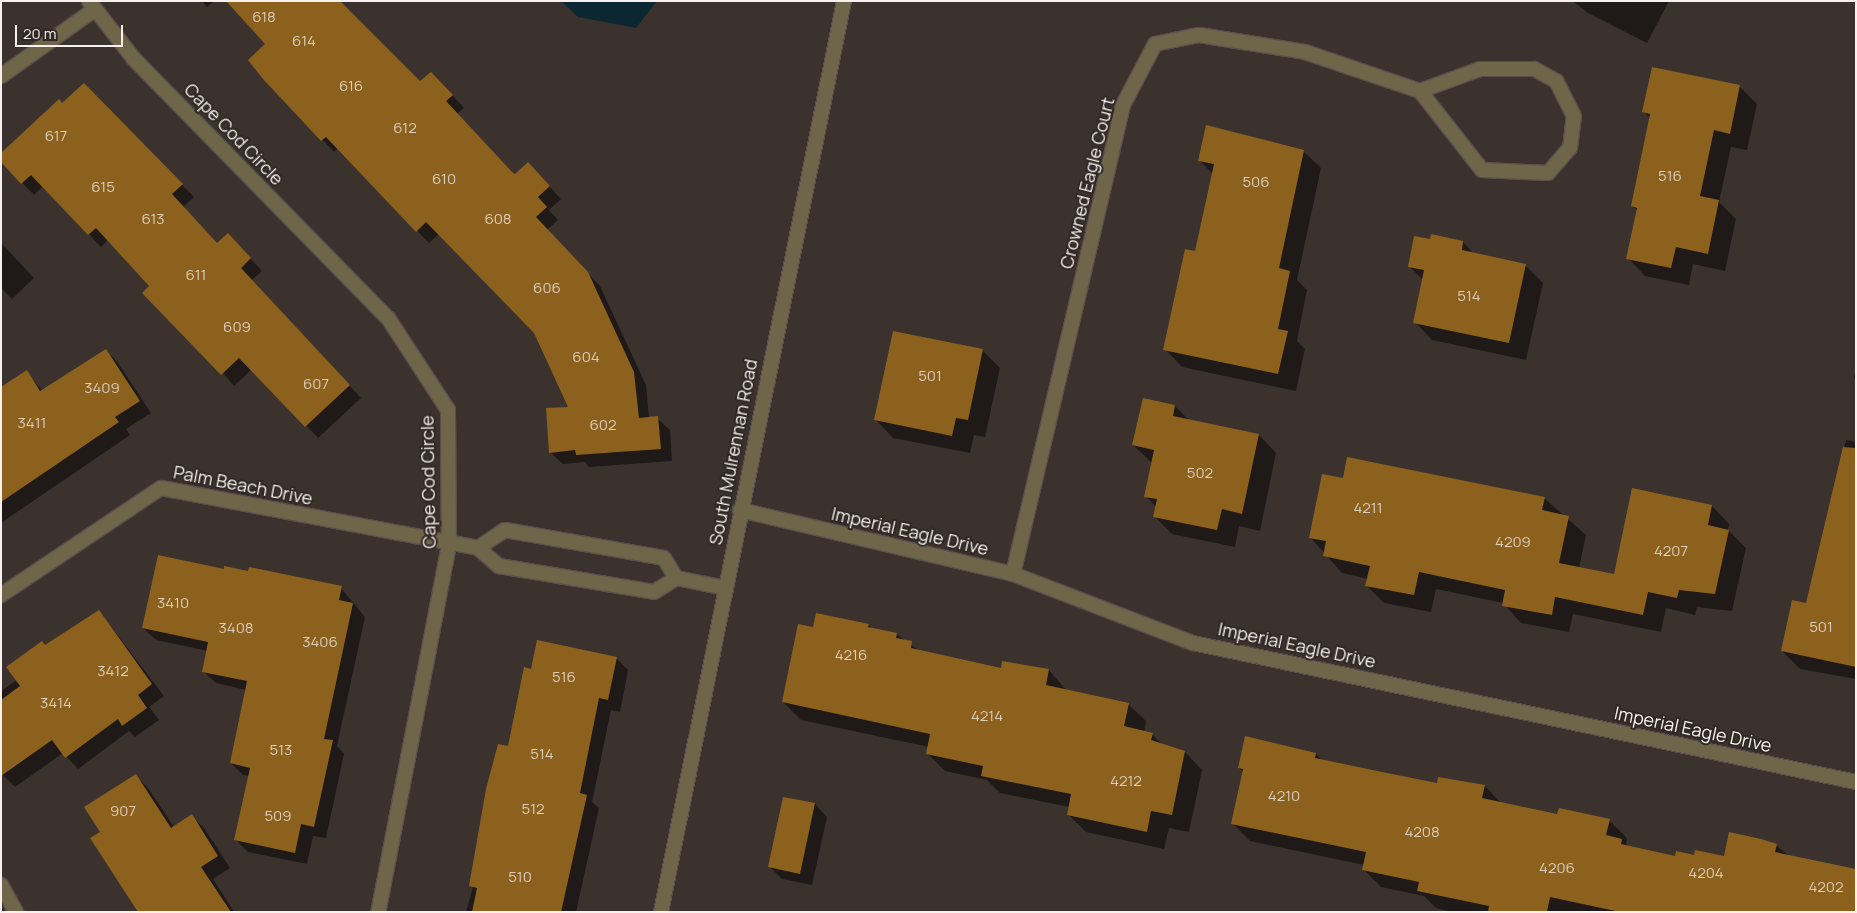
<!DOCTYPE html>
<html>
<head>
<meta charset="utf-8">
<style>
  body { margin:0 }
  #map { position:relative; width:1857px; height:913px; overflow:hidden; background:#3b322e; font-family:Manrope,sans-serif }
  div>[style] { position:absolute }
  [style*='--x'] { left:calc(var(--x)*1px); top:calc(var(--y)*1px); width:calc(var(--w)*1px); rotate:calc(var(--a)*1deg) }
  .water>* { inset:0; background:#0b2832 }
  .shadow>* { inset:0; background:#0007 }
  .building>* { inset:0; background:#8c611e }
  .roads { filter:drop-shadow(1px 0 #59504d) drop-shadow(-1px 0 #59504d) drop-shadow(0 1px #59504d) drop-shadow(0 -1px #59504d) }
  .minor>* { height:14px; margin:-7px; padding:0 7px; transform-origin:7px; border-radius:7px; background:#6f664a }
  .tertiary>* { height:14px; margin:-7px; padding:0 7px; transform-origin:7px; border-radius:7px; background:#6f664a }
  span { translate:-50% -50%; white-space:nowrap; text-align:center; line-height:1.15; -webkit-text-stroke:4px #312824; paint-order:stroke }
  .number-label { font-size:15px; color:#dcccba }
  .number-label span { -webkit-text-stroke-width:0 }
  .street-label { font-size:18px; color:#f7f0ee }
  .frame { position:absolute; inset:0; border:2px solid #f7f0ee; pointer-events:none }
  .scale { position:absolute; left:15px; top:25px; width:108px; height:22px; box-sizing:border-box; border:2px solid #f7f0ee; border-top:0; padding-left:6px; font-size:15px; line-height:18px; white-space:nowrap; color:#f7f0ee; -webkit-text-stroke:4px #312824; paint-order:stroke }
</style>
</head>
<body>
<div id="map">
  <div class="water">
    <i style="clip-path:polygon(561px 1px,657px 1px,636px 28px,578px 17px)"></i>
  </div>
  <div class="shadow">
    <i style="clip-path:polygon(202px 1px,214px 1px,207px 7px)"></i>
    <i style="clip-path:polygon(1573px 1px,1669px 1px,1647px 43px,1588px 13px)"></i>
    <i style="clip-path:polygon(264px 78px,443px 85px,464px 108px,457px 114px,513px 174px,540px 176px,561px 199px,549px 210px,558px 220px,547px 230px,600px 286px,646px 385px,649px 418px,657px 418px,670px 430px,672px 461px,589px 467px,585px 462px,563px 464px,550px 452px,570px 408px,535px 332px,439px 234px,429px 243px,338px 148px,334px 152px)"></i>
    <i style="clip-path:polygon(84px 85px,194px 197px,183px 207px,217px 244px,240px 247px,262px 271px,252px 280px,361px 398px,318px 438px,252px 369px,234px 386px,109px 239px,101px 247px,43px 186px,34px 195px,1px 161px)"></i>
    <i style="clip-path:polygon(1739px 86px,1757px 104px,1747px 150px,1731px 147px,1719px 202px,1736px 219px,1725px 271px,1693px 264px,1689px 285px,1645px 276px,1628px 258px,1638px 211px,1632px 206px,1650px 118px,1644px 112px)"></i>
    <i style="clip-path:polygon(1303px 151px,1321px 168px,1297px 280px,1307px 290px,1297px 341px,1305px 349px,1296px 391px,1182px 367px,1165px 349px,1196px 253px,1213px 174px,1199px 160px)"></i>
    <i style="clip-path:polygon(1431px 241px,1463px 242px,1475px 255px,1525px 265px,1543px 283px,1526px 360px,1432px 340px,1415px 322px,1423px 280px,1409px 266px)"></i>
    <i style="clip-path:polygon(1px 243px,34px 278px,12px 299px,1px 288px)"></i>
    <i style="clip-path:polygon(106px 350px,118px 363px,151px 413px,126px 429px,130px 435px,1px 523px,1px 389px,26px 372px,43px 391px)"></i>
    <i style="clip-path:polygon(982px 350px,1000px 368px,985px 437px,974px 435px,970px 453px,893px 438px,876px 420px)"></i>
    <i style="clip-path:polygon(1856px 367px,1856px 380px,1854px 378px)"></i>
    <i style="clip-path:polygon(1175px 406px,1189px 420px,1259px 435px,1276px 453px,1260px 531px,1239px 526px,1235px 547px,1172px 534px,1154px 516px,1156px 507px,1146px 496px,1152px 463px,1133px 445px)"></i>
    <i style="clip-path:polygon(1846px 440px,1856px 442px,1856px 679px,1800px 669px,1782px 651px,1807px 605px)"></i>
    <i style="clip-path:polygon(1344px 479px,1544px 498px,1586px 535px,1579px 568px,1615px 576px,1712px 506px,1729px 524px,1728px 530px,1746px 548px,1732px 611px,1697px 607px,1695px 615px,1666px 608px,1661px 632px,1573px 614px,1569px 632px,1521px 623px,1503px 603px,1436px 589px,1431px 612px,1384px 603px,1367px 586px,1368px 579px,1342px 573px,1310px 537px)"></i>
    <i style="clip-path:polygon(225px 570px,341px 588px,365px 617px,337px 746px,344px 754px,326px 838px,313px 836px,307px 864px,248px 852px,236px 840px,249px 776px,243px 775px,231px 763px,246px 690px,216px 683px,203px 671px,208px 651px,156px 640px,143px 628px)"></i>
    <i style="clip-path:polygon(99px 611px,164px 696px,149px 707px,159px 720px,135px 737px,129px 731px,78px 769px,63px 753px,15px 787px,1px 773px,1px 691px,17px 680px,45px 646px)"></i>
    <i style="clip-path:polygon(868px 625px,873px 629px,896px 634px,921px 652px,1002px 669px,1049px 670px,1066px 690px,1128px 704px,1146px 721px,1144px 732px,1152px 734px,1164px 746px,1185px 752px,1202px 770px,1189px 832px,1169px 828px,1164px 849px,1086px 832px,1068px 814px,1069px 807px,1000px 793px,987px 780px,945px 771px,927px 753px,929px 747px,801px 720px,783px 702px,814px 628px)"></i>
    <i style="clip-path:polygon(616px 658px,628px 670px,620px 712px,611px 710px,592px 802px,599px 808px,576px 912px,466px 912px,532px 670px)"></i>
    <i style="clip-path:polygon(1316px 754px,1323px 761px,1438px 785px,1485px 786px,1502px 804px,1558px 816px,1609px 820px,1627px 838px,1626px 844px,1629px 847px,1676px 857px,1725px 857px,1776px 845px,1856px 912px,1452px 912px,1436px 908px,1424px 896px,1381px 887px,1363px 869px,1364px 865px,1250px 841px,1232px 823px,1243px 772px,1239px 768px)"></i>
    <i style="clip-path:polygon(136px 776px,148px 788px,174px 827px,191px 816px,204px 828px,230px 868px,213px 879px,234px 912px,141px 912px,102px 832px)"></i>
    <i style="clip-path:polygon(784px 798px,815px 804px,827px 817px,812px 885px,782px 879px,770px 867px)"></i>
  </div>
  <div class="building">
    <i style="clip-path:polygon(226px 1px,340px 1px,420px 81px,431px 72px,453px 95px,446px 101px,512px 172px,515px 174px,528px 162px,550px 186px,538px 197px,547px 207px,536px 217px,588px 272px,634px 372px,639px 418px,658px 416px,661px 449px,576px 455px,575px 450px,549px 453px,546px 408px,568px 407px,534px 333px,426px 222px,416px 232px,326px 137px,321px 141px,263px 79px,248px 60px,265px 44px)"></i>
    <i style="clip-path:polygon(1652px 67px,1740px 85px,1730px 134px,1714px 130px,1700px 196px,1719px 200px,1708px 254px,1676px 247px,1671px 268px,1626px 259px,1637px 208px,1631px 206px,1650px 114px,1642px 112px)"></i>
    <i style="clip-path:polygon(84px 83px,183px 184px,172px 194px,217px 243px,228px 233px,251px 258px,241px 268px,350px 385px,305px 427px,239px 358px,221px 375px,142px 293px,149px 286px,96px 228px,88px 235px,31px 175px,21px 184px,1px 162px,1px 153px,59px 99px,62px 103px)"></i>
    <i style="clip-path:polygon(1206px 125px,1304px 150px,1279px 268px,1290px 271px,1278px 329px,1288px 331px,1278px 374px,1163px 350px,1185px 249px,1195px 251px,1214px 164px,1198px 161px)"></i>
    <i style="clip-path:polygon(1431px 234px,1463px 241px,1462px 250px,1526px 264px,1509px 343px,1413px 323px,1424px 270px,1408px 267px,1414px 236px,1430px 239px)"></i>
    <i style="clip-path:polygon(893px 331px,983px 349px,968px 420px,956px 418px,952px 436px,874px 420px)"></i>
    <i style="clip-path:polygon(106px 349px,140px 401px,115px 417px,119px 422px,1px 502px,1px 387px,27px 370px,40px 391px)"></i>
    <i style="clip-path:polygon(1143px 398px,1175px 405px,1173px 416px,1259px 434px,1242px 514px,1222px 509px,1217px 530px,1153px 517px,1157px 499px,1144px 497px,1154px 450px,1132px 445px)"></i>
    <i style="clip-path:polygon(1843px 447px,1856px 448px,1856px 667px,1781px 651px,1792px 600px,1806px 603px)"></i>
    <i style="clip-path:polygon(1347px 457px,1545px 497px,1542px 510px,1569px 516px,1559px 563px,1614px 574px,1632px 488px,1712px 505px,1708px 525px,1729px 530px,1715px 594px,1679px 590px,1677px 598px,1648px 592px,1643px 615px,1555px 597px,1552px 615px,1502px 606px,1505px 590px,1419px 572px,1414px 595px,1365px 586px,1370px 566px,1323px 556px,1326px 541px,1309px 538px,1322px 474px,1343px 478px)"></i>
    <i style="clip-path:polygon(158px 555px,224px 569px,224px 566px,248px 571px,249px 567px,342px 586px,339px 600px,353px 603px,324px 739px,333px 740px,314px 827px,301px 824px,295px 853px,234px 840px,250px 768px,230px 763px,247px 681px,202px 672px,208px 642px,142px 628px)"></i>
    <i style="clip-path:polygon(99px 610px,152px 684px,138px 695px,147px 708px,122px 726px,118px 719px,65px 758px,52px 740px,1px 776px,1px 700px,20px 686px,6px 667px,42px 641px,45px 645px)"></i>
    <i style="clip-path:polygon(816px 613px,869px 624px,868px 627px,897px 633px,896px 638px,912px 641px,911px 648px,1001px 668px,1002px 661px,1049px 669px,1046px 685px,1129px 703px,1124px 726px,1153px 733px,1151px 740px,1185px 751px,1172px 815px,1151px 811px,1147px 832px,1067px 815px,1071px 794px,981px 776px,983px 766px,926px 754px,930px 734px,782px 702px,798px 624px,813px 627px)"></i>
    <i style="clip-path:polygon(537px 640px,617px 657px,608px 700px,599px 698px,580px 793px,587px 795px,561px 912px,472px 912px,477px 888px,469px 886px,486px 789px,498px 744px,508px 746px,524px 667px,531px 669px)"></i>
    <i style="clip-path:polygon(1245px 736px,1316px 753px,1315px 758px,1382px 772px,1437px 783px,1438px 777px,1485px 785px,1482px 798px,1557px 814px,1559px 808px,1610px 819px,1606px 835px,1622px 839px,1621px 844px,1675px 856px,1676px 851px,1694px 855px,1695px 850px,1724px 856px,1729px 832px,1761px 839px,1777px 844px,1775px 852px,1856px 869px,1856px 912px,1620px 912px,1550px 897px,1547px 912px,1488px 912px,1489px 906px,1417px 891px,1419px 882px,1362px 870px,1366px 852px,1231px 824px,1243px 769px,1238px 768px)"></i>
    <i style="clip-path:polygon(136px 774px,171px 828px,192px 814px,218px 856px,201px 867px,231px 912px,138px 912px,90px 838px,100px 832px,84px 807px)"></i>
    <i style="clip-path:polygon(783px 797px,815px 803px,800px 874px,768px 867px)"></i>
  </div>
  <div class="roads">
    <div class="minor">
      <i style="--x:89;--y:1;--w:73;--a:52.2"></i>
      <i style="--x:134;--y:59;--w:363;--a:45.6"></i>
      <i style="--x:388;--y:318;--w:110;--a:56.9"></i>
      <i style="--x:448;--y:410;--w:135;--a:89.6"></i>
      <i style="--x:449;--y:545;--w:374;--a:100.9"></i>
      <i style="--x:1;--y:76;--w:114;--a:-35.4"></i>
      <i style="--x:740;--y:510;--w:280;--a:13.2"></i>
      <i style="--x:1013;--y:574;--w:193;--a:21"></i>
      <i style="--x:1193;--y:643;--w:677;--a:11.84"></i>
      <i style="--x:478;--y:548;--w:32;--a:-34"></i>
      <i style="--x:505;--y:530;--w:161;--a:10"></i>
      <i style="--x:664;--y:558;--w:23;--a:59"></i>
      <i style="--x:1013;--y:574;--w:482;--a:-76.8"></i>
      <i style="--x:1123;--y:105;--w:69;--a:-62.3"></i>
      <i style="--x:1155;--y:44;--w:45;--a:-11.6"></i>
      <i style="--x:1199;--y:35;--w:107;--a:9.1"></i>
      <i style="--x:1305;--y:52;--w:121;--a:18.7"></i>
      <i style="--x:1420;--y:91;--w:100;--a:51.9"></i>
      <i style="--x:1482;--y:170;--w:66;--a:2.6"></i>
      <i style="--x:1548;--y:173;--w:33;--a:-49"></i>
      <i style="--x:1570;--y:148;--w:32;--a:-83"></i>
      <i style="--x:1574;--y:116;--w:39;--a:-117"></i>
      <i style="--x:1556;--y:81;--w:25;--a:-151"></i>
      <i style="--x:1534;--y:69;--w:54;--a:180"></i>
      <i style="--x:1480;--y:69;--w:64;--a:159.9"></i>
      <i style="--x:1;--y:595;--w:192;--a:-33.8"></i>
      <i style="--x:161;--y:488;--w:323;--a:10.7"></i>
      <i style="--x:478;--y:548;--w:28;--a:41"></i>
      <i style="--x:499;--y:566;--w:157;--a:9.5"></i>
      <i style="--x:654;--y:592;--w:26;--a:-32"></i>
      <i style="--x:676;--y:578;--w:50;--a:11.5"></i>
      <i style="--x:1;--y:885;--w:31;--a:61"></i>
    </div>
    <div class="tertiary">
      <i style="--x:661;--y:912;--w:929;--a:-78.64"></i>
    </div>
  </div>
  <div class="number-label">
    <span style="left:264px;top:17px">618</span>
    <span style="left:304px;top:41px">614</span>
    <span style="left:351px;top:86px">616</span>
    <span style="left:405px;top:128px">612</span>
    <span style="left:56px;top:136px">617</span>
    <span style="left:1670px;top:176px">516</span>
    <span style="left:444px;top:179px">610</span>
    <span style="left:1256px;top:182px">506</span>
    <span style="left:103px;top:187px">615</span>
    <span style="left:153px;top:219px">613</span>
    <span style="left:498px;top:219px">608</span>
    <span style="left:196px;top:275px">611</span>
    <span style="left:547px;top:288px">606</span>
    <span style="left:1469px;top:296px">514</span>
    <span style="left:237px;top:327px">609</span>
    <span style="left:586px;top:357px">604</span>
    <span style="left:930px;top:376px">501</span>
    <span style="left:316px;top:384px">607</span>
    <span style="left:102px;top:388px">3409</span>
    <span style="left:32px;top:423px">3411</span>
    <span style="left:603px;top:425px">602</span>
    <span style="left:1200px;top:473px">502</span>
    <span style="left:1368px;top:508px">4211</span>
    <span style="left:1513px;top:542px">4209</span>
    <span style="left:1671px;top:551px">4207</span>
    <span style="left:173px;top:603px">3410</span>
    <span style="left:1821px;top:627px">501</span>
    <span style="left:236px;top:628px">3408</span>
    <span style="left:320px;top:642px">3406</span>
    <span style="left:851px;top:655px">4216</span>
    <span style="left:113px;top:671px">3412</span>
    <span style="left:564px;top:677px">516</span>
    <span style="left:56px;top:703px">3414</span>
    <span style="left:987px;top:716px">4214</span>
    <span style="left:281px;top:750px">513</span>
    <span style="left:542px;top:754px">514</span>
    <span style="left:1126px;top:781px">4212</span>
    <span style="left:1284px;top:796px">4210</span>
    <span style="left:533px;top:809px">512</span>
    <span style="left:123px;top:811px">907</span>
    <span style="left:278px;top:816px">509</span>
    <span style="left:1422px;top:832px">4208</span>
    <span style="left:1557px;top:868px">4206</span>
    <span style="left:1706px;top:873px">4204</span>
    <span style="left:520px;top:877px">510</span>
    <span style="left:1826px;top:887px">4202</span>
  </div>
  <div class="street-label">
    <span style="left:234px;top:134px;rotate:46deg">Cape Cod Circle</span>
    <span style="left:1087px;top:183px;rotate:-76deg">Crowned Eagle Court</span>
    <span style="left:733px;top:452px;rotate:-79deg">South Mulrennan Road</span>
    <span style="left:428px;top:482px;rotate:-91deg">Cape Cod Circle</span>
    <span style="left:243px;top:485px;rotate:11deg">Palm Beach Drive</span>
    <span style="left:910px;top:531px;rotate:13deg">Imperial Eagle Drive</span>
    <span style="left:1297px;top:645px;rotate:12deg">Imperial Eagle Drive</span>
    <span style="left:1693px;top:729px;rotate:12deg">Imperial Eagle Drive</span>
  </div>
  <div class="frame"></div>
  <div class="scale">20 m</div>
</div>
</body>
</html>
